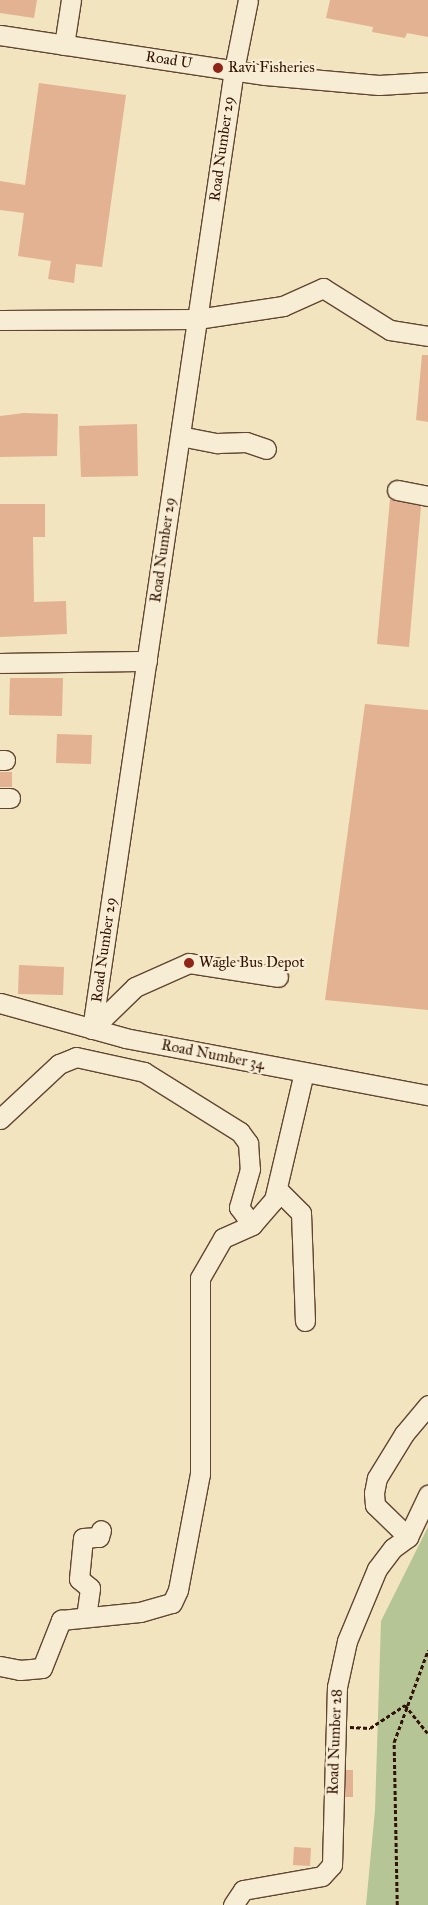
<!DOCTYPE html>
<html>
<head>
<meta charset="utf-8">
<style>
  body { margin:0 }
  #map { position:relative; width:428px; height:1905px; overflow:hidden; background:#f2e4bf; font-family:"IM FELL Great Primer",serif }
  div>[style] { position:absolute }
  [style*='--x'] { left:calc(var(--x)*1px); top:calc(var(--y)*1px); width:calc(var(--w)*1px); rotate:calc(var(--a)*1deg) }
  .green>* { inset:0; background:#b6c596 }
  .building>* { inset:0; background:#e3b292 }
  .path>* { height:2.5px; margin-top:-1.25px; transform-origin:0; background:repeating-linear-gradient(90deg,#311200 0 4px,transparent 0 6.5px) }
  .roads { filter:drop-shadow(1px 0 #614630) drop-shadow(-1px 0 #614630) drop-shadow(0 1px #614630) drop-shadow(0 -1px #614630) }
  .minor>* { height:19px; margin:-9.5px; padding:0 9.5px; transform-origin:9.5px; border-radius:9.5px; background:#f7edd5 }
  .dots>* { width:14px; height:14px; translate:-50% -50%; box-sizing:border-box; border:2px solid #f7edd5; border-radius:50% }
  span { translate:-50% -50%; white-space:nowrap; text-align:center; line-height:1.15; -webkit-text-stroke:4.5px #f7edd5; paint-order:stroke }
  .street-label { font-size:15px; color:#311200 }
  .poi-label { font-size:15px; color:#311200 }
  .left { translate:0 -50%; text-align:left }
</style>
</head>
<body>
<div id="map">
  <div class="green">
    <i style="clip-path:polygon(428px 1527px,428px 1905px,366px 1905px,375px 1810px,381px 1621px)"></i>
  </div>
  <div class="building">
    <i style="clip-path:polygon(0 0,37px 0,34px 18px,0 13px)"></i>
    <i style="clip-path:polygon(330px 0,428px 0,428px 37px,407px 33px,405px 38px,372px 32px,373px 27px,326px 18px)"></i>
    <i style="clip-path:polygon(39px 83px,126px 95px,102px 267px,76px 264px,74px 283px,48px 279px,51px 261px,18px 256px,24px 213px,0 210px,0 181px,25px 185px)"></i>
    <i style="clip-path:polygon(422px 355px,428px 355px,428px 422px,416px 420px)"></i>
    <i style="clip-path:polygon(24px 413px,58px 414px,57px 456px,0 457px,0 416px)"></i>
    <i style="clip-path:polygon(137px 424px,138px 476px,81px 477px,79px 426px)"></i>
    <i style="clip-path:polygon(390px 499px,421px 506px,409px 647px,377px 644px)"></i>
    <i style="clip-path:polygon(0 504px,45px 504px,45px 537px,33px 537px,34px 602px,66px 601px,67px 634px,0 637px)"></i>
    <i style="clip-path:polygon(10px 678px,63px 678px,62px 716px,9px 715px)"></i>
    <i style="clip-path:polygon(365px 704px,428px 710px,428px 1010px,325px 1000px)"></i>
    <i style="clip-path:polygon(57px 734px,92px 735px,91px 764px,56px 763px)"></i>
    <i style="clip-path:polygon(0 772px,12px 772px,12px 787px,0 787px)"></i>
    <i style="clip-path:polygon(19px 965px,64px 967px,63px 995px,18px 994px)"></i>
    <i style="clip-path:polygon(346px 1770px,353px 1770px,353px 1797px,345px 1797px)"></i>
    <i style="clip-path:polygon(294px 1847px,311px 1848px,310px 1866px,293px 1865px)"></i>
  </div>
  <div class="path">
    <i style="--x:350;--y:1727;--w:20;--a:3"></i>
    <i style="--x:370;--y:1728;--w:42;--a:-33.3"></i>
    <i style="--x:405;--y:1705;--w:36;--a:51"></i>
    <i style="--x:397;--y:1905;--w:163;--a:-91.1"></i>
    <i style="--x:394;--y:1742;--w:98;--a:-69.7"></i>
  </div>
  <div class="roads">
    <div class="minor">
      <i style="--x:0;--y:35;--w:268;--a:8.6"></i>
      <i style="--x:265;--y:75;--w:114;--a:5"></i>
      <i style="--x:379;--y:85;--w:49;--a:-3.5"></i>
      <i style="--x:64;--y:45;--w:46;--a:-81.2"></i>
      <i style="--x:0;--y:320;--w:197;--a:-0.3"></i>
      <i style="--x:197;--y:319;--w:87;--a:-8.6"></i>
      <i style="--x:283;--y:306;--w:44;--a:-24.2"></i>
      <i style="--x:323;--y:288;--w:79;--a:32.1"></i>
      <i style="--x:390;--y:330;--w:38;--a:9"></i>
      <i style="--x:180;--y:436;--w:38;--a:11"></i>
      <i style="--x:217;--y:443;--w:29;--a:-2"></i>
      <i style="--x:246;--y:442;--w:21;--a:19"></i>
      <i style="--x:397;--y:490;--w:32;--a:11"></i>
      <i style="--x:0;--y:663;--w:147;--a:-0.8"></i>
      <i style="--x:0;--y:760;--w:5;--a:0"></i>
      <i style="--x:0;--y:798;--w:10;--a:0"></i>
      <i style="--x:0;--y:1003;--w:130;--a:15.6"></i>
      <i style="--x:125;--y:1038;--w:308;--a:10.7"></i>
      <i style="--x:92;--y:1029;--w:969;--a:-81.58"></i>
      <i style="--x:234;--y:70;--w:71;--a:-78.7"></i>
      <i style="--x:92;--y:1029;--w:60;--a:-44.3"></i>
      <i style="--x:135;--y:987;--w:59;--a:-24"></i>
      <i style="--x:189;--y:963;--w:90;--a:8.9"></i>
      <i style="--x:0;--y:1119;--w:81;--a:-43"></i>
      <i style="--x:59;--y:1064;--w:18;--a:-22"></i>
      <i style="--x:76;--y:1057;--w:70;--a:12.4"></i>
      <i style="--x:144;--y:1072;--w:113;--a:32"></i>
      <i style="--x:240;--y:1132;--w:14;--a:54"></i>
      <i style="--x:248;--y:1143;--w:26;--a:86"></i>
      <i style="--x:250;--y:1169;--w:40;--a:106"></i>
      <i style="--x:239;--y:1207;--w:22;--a:54"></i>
      <i style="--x:277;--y:1189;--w:34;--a:45"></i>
      <i style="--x:301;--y:1213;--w:108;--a:87.9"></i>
      <i style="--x:408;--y:1537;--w:47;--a:-64.5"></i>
      <i style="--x:86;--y:1617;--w:29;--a:-82"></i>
      <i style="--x:90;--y:1588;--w:14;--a:-141"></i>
      <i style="--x:79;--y:1579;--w:41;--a:-84.4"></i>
      <i style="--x:83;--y:1538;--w:16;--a:-4"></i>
      <i style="--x:99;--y:1537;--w:7;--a:-74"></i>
      <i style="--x:0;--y:1666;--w:20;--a:11"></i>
      <i style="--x:20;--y:1670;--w:22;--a:-5"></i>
      <i style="--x:42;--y:1668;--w:52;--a:-68.4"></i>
      <i style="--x:61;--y:1620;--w:79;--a:-5.8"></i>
      <i style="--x:140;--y:1612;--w:33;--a:-16"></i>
      <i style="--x:172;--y:1603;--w:14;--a:-65"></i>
      <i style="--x:178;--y:1590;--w:118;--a:-79.3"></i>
      <i style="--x:200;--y:1474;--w:196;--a:-90"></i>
      <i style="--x:200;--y:1278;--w:46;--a:-60.1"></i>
      <i style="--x:223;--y:1238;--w:32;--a:-24"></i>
      <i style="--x:252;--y:1225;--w:33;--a:-49"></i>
      <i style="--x:274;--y:1200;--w:131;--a:-76.8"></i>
      <i style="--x:233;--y:1905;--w:18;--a:-56"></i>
      <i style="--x:243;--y:1890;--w:80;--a:-10"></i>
      <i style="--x:322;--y:1876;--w:15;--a:-48"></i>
      <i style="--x:332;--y:1865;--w:178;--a:-88.4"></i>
      <i style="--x:337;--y:1687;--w:47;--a:-77.7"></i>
      <i style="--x:347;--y:1641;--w:78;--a:-67.4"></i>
      <i style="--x:377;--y:1569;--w:26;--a:-53"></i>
      <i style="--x:393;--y:1548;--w:19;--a:-36"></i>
      <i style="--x:408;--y:1537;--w:46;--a:-135.9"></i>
      <i style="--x:375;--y:1505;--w:12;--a:-95"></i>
      <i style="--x:374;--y:1493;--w:15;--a:-79"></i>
      <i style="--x:377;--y:1478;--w:52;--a:-58.5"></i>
      <i style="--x:404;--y:1434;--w:38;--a:-50"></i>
    </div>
  </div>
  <div class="dots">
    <i style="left:218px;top:68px;background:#8f2418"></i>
    <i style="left:189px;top:963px;background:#8f2418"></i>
  </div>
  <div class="street-label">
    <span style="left:169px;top:60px;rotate:9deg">Road U</span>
    <span style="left:222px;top:149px;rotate:-82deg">Road Number 29</span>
    <span style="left:163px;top:550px;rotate:-82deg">Road Number 29</span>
    <span style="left:104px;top:950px;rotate:-82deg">Road Number 29</span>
    <span style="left:213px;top:1055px;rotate:11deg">Road Number 34</span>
    <span style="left:335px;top:1742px;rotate:-88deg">Road Number 28</span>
  </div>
  <div class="poi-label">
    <span class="left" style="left:228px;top:68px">Ravi Fisheries</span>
    <span class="left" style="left:199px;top:963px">Wagle Bus Depot</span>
  </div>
</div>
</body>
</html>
